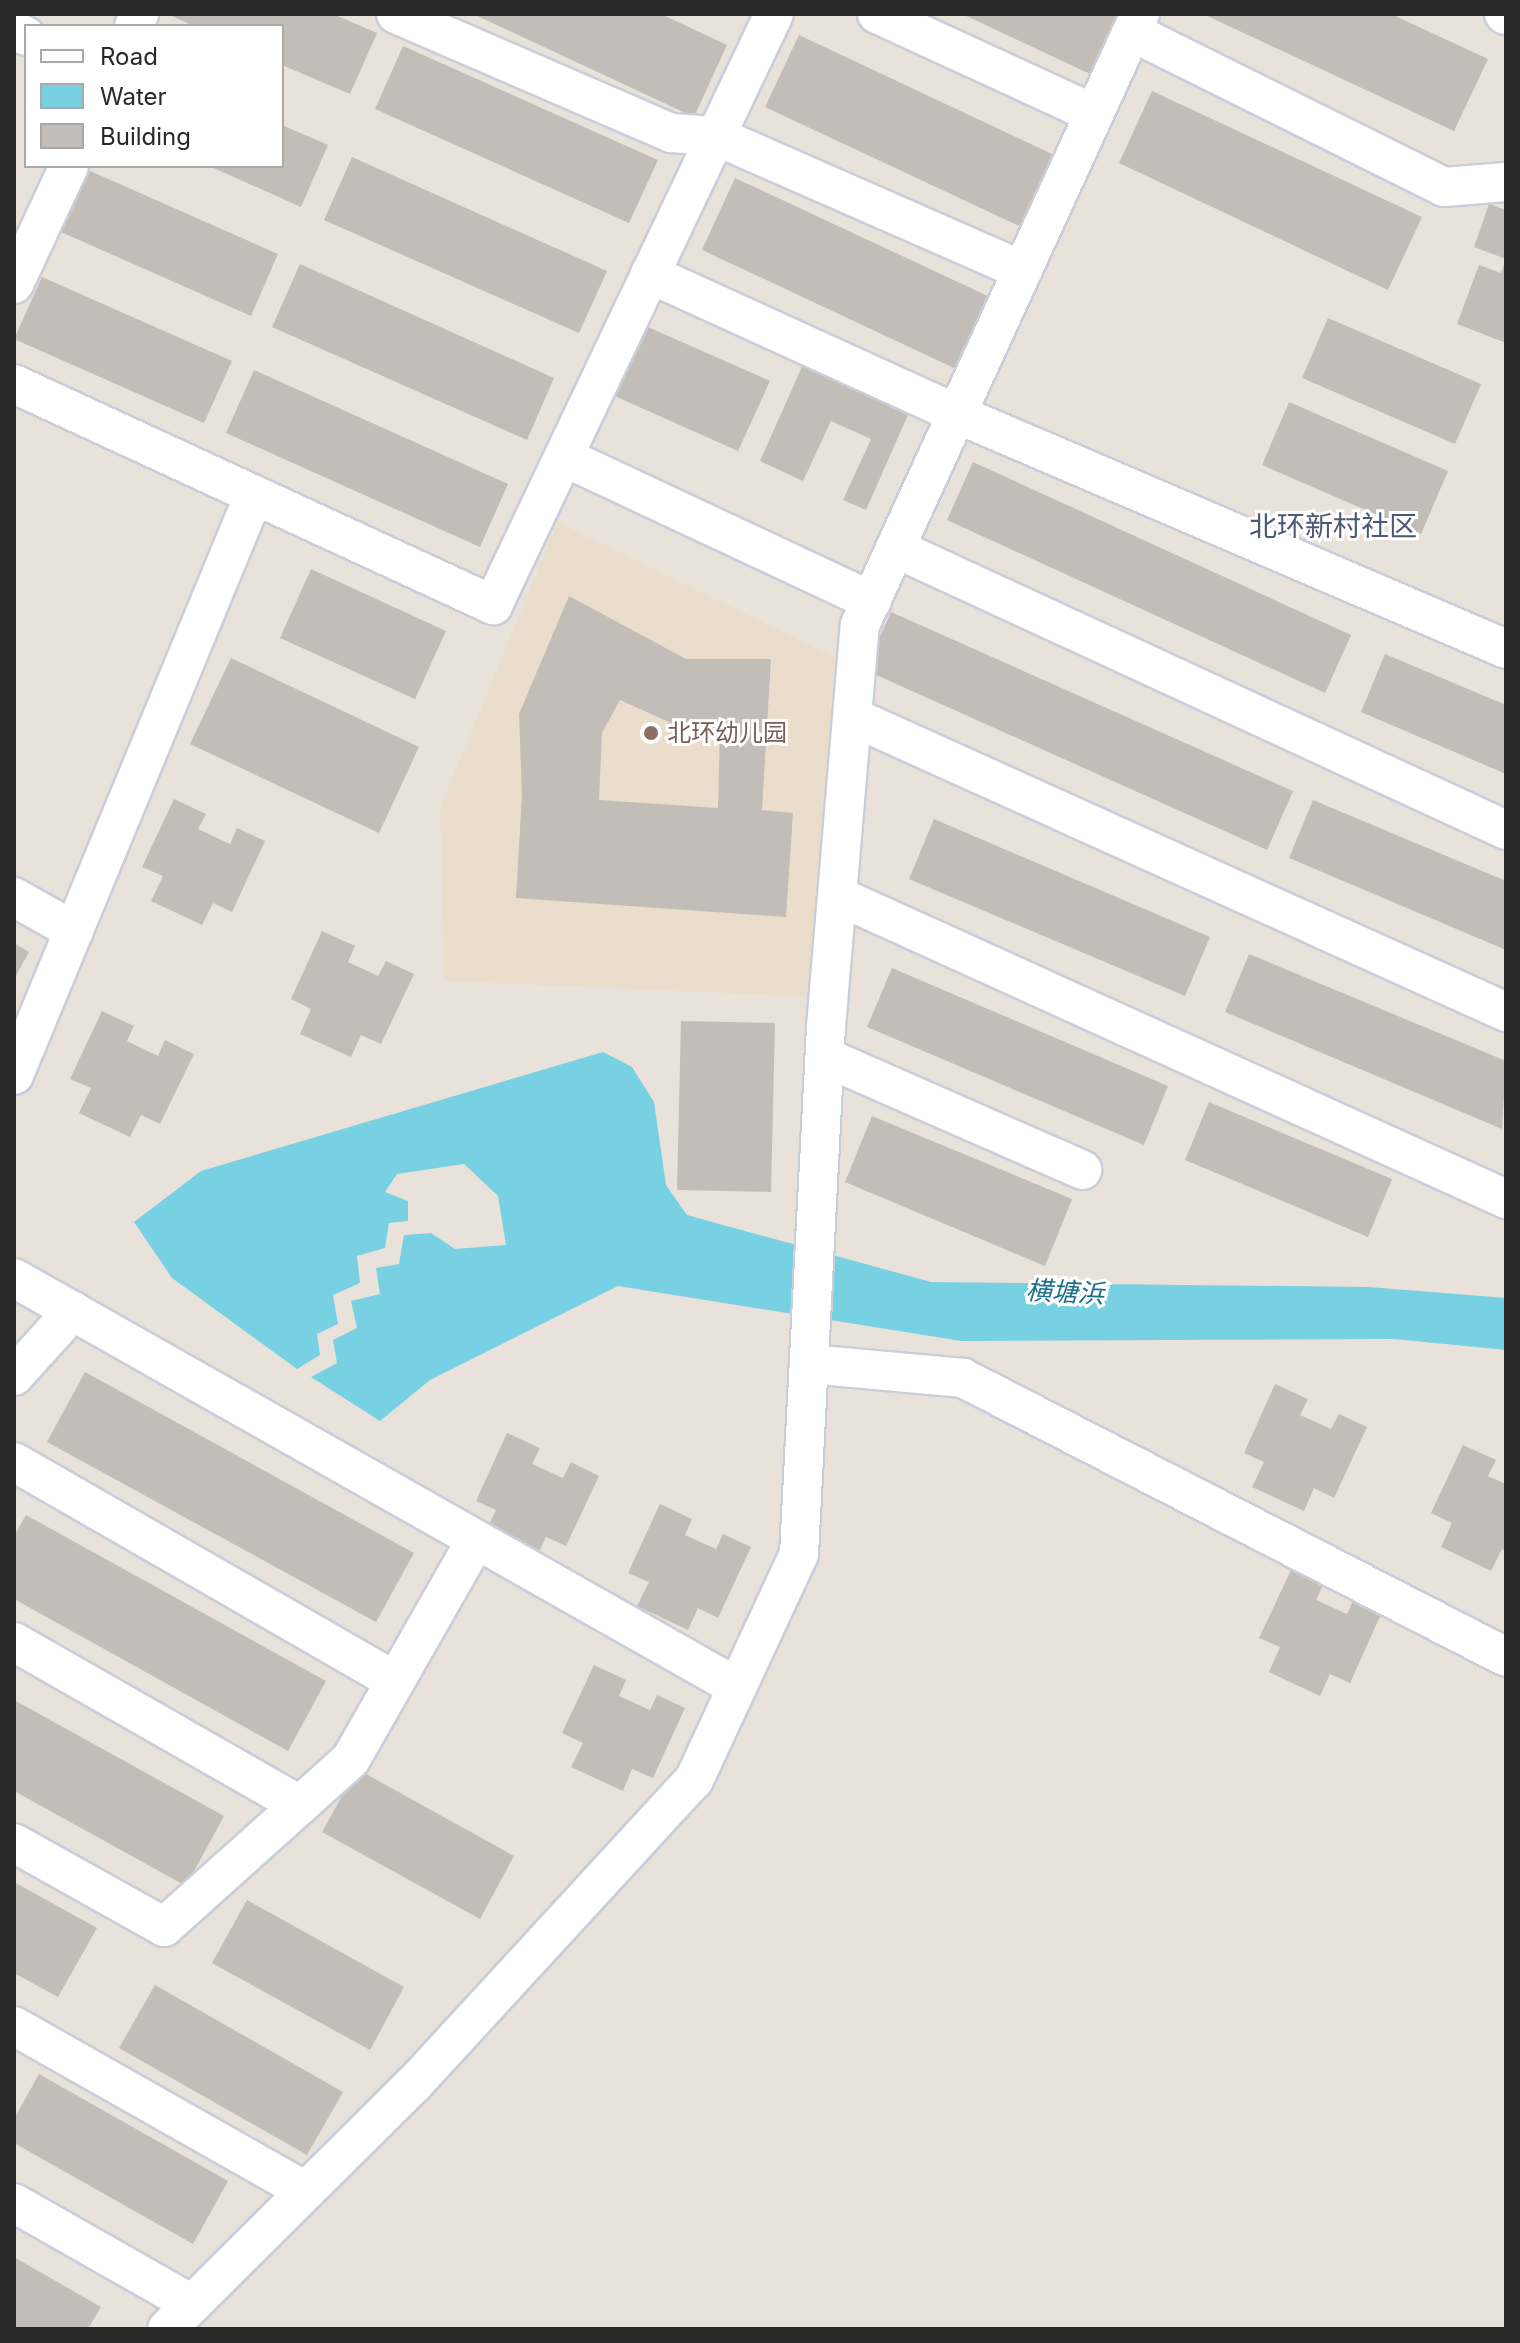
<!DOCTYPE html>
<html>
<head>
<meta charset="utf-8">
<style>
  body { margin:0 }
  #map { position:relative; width:1520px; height:2343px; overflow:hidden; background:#e9e2db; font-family:Inter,"Noto Sans SC",sans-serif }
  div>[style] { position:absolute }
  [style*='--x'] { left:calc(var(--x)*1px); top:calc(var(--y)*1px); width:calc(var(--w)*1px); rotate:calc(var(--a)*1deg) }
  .education>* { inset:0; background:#eaddcc }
  .water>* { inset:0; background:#77d1e2 }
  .building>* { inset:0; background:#c2bdb7 }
  .roads { filter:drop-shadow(2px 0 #c9ced9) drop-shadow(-2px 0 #c9ced9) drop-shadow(0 2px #c9ced9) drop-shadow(0 -2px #c9ced9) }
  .minor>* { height:38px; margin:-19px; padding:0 19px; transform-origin:19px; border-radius:19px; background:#fff }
  .dots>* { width:22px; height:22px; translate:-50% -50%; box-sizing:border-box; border:4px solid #fff; border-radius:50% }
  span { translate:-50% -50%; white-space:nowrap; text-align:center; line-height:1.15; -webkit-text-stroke:6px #fff; paint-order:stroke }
  .education-label { font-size:24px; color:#785e54 }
  .left { translate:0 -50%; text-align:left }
  .water-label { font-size:26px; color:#1a708b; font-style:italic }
  .quarter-label { font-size:28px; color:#4d5874 }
  .frame { position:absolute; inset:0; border:16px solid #282828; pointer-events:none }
  .legend { position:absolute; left:24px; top:24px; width:260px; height:144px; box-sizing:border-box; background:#fff; border:2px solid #a9a9a9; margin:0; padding:10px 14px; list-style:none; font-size:24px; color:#282828 }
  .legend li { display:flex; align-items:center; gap:16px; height:40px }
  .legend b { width:40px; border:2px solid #a9a9a9 }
</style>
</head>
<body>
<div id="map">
  <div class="education">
    <i style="clip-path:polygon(558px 522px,834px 657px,816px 997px,445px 981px,440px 808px)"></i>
  </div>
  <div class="water">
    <i style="clip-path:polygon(603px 1052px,632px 1067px,654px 1102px,666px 1185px,687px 1215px,931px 1282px,1369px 1287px,1506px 1298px,1506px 1350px,1394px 1339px,961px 1341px,618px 1286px,430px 1380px,380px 1421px,311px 1377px,337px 1363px,333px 1340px,357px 1328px,351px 1301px,380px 1294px,376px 1268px,399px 1264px,404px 1235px,431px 1233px,455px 1249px,506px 1245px,498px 1196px,464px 1164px,397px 1174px,385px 1192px,408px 1201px,408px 1221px,389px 1223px,385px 1248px,357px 1256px,360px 1283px,333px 1295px,338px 1324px,317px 1334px,320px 1355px,297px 1369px,172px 1278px,134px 1222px,201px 1171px)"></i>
  </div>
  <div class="building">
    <i style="clip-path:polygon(167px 14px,333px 14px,377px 33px,350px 94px,282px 65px,282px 26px,194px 26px)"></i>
    <i style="clip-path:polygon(473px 14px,661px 14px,727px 45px,694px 117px)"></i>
    <i style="clip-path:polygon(962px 14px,1136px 14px,1105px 81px)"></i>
    <i style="clip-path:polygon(1203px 14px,1391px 14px,1488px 59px,1454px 131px)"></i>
    <i style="clip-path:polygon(799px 35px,1069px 162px,1036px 234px,765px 107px)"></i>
    <i style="clip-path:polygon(403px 46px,658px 160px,629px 223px,375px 109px)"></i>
    <i style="clip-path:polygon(1152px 91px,1422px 217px,1388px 290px,1119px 163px)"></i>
    <i style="clip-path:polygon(282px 125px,328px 145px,301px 207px,209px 166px,282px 166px)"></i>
    <i style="clip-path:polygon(352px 157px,607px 271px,579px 333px,324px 220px)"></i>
    <i style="clip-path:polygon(88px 170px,278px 254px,251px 316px,61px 232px)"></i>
    <i style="clip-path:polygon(735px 178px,1005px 304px,971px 376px,702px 250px)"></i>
    <i style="clip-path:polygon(1489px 204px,1506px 210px,1506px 259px,1474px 247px)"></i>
    <i style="clip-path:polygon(1506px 259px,1506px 343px,1457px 324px,1479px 265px,1501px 273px)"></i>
    <i style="clip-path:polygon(300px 264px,554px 378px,527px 440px,272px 327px)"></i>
    <i style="clip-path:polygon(42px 277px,232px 361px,204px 423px,14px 339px)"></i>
    <i style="clip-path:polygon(1328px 318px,1481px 384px,1455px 444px,1302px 378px)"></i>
    <i style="clip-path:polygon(641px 324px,770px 381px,738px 451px,610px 394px)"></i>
    <i style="clip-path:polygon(805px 360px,911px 408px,866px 510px,843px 500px,871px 439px,831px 421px,803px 481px,760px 461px)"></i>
    <i style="clip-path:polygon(254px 370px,508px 484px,480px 547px,226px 433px)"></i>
    <i style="clip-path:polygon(1289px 402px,1448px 471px,1421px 534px,1262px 465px)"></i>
    <i style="clip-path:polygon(973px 462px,1351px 635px,1325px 693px,947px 520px)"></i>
    <i style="clip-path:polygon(311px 569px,446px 631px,415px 699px,280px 638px)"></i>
    <i style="clip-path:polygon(evenodd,569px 596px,686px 659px,771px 659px,762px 810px,793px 813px,786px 917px,516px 898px,522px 794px,519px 714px,569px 596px,620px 700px,689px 731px,720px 732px,718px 808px,599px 800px,602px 733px,620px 700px)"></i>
    <i style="clip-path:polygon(891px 612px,1293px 791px,1267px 850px,865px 670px)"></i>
    <i style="clip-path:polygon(1385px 654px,1506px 705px,1506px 774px,1361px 712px)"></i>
    <i style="clip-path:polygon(231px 658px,419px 747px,379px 833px,190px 744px)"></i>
    <i style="clip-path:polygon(174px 799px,206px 814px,198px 829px,230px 844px,237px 828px,265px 841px,232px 912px,213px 903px,202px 925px,151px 901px,163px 876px,142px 867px)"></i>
    <i style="clip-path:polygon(1313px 800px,1506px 881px,1506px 950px,1289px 858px)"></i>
    <i style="clip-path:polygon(934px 819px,1210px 937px,1185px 996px,909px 879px)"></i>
    <i style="clip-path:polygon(322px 931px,355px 946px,348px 962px,378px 976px,386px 961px,414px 974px,381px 1044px,361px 1035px,351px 1057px,300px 1034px,311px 1009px,291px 999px)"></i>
    <i style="clip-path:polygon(14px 943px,29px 952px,14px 979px)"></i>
    <i style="clip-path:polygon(1249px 954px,1506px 1061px,1502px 1129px,1225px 1012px)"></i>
    <i style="clip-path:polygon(892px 968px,1168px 1086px,1144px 1145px,867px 1027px)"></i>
    <i style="clip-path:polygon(102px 1011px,134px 1026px,127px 1041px,158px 1056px,165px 1040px,194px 1054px,160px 1124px,141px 1115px,130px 1137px,79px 1113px,91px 1088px,70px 1079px)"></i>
    <i style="clip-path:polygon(681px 1021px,775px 1023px,771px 1192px,677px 1190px)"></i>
    <i style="clip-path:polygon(1209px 1102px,1392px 1179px,1368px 1237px,1185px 1160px)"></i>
    <i style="clip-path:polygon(872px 1116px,1072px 1199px,1045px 1266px,845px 1182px)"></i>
    <i style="clip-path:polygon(85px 1372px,414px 1553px,376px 1622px,47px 1442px)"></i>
    <i style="clip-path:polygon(1275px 1384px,1308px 1399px,1300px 1415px,1331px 1429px,1339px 1414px,1367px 1427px,1334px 1498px,1314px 1488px,1304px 1511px,1252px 1487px,1264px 1462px,1244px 1453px)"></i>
    <i style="clip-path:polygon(507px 1433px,540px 1448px,532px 1464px,563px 1478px,571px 1462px,599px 1476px,566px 1546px,546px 1537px,536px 1559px,484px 1535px,496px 1510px,476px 1501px)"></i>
    <i style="clip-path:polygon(1463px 1445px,1496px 1460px,1488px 1476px,1506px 1484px,1506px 1551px,1502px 1549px,1491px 1571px,1441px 1547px,1452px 1523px,1431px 1513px)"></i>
    <i style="clip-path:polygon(660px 1504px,692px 1519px,685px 1535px,716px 1549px,723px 1534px,751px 1547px,718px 1618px,698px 1608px,688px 1630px,637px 1606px,649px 1582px,628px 1573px)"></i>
    <i style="clip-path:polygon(26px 1515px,326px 1681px,288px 1751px,14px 1599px,14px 1536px)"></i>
    <i style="clip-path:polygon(1291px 1570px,1323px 1585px,1316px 1600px,1347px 1614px,1354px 1599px,1382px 1612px,1350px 1683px,1330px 1674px,1320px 1696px,1269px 1672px,1280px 1647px,1259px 1638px)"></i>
    <i style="clip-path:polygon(594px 1665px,626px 1680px,619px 1696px,650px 1710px,657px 1695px,685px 1708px,653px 1778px,632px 1769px,623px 1791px,571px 1767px,583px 1743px,562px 1733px)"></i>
    <i style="clip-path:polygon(14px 1700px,224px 1816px,186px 1886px,14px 1791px)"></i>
    <i style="clip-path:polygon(357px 1769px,514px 1856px,480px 1919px,322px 1832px)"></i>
    <i style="clip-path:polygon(14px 1882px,97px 1928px,58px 1997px,14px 1973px)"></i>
    <i style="clip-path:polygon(247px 1900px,404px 1987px,370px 2050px,212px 1963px)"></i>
    <i style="clip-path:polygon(155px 1985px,343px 2092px,307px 2155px,119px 2048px)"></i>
    <i style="clip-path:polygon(39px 2074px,228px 2181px,193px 2244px,14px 2143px,14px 2119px)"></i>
    <i style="clip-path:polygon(14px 2257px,101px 2307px,88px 2329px,14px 2329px)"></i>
  </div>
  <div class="roads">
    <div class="minor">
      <i style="--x:396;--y:14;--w:300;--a:23.4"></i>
      <i style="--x:671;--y:133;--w:45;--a:3.8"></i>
      <i style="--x:716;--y:136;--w:335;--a:23.7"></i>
      <i style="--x:877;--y:14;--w:239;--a:24.7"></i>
      <i style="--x:1504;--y:14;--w:1;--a:45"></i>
      <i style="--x:134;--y:26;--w:13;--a:-67"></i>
      <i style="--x:14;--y:30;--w:13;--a:27"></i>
      <i style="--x:1132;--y:32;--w:348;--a:26.4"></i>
      <i style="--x:1444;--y:187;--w:62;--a:-4.6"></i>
      <i style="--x:650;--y:274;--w:337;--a:24.5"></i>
      <i style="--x:957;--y:414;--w:597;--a:23.17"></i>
      <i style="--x:14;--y:284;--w:130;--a:-65"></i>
      <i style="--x:14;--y:384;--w:528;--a:24.77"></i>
      <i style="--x:493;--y:605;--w:654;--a:-64.57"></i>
      <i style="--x:564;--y:457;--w:340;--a:25.1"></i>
      <i style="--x:895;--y:548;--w:673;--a:24.78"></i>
      <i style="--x:853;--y:717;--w:717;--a:24.31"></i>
      <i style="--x:838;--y:896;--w:734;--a:24.4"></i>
      <i style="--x:14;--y:897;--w:69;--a:29.5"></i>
      <i style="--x:825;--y:1057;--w:281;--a:23.7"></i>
      <i style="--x:14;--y:1075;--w:628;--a:-67.52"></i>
      <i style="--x:14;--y:1278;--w:831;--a:29.5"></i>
      <i style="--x:809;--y:1364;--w:155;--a:5.2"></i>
      <i style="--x:963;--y:1378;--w:610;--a:27.19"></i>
      <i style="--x:14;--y:1376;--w:88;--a:-47.8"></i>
      <i style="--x:14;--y:1462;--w:439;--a:29.9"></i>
      <i style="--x:14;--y:1642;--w:329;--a:29.7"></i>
      <i style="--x:14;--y:1843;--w:172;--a:29.2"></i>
      <i style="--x:164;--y:1927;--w:251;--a:-41.9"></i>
      <i style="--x:351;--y:1759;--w:252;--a:-60.3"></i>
      <i style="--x:14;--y:2026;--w:335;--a:29.5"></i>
      <i style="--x:14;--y:2203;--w:205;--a:29.6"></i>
      <i style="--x:167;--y:2329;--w:348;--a:-44.8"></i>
      <i style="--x:414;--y:2084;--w:413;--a:-47.4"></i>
      <i style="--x:694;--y:1780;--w:249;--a:-65.1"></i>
      <i style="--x:799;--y:1554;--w:528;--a:-87.07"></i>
      <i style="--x:826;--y:1027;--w:403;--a:-85.2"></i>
      <i style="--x:860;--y:625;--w:672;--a:-65.38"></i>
    </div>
  </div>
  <div class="dots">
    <i style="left:651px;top:733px;background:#8d6e63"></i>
  </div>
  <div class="education-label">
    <span class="left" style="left:667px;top:733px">北环幼儿园</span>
  </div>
  <div class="water-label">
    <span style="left:1065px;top:1292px;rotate:3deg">横塘浜</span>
  </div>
  <div class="quarter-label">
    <span style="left:1333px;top:526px">北环新村社区</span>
  </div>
  <div class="frame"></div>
  <ul class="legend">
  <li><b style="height:10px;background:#fff"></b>Road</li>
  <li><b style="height:22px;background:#77d1e2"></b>Water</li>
  <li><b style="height:22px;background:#c2bdb7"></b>Building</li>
  </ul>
</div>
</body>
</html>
